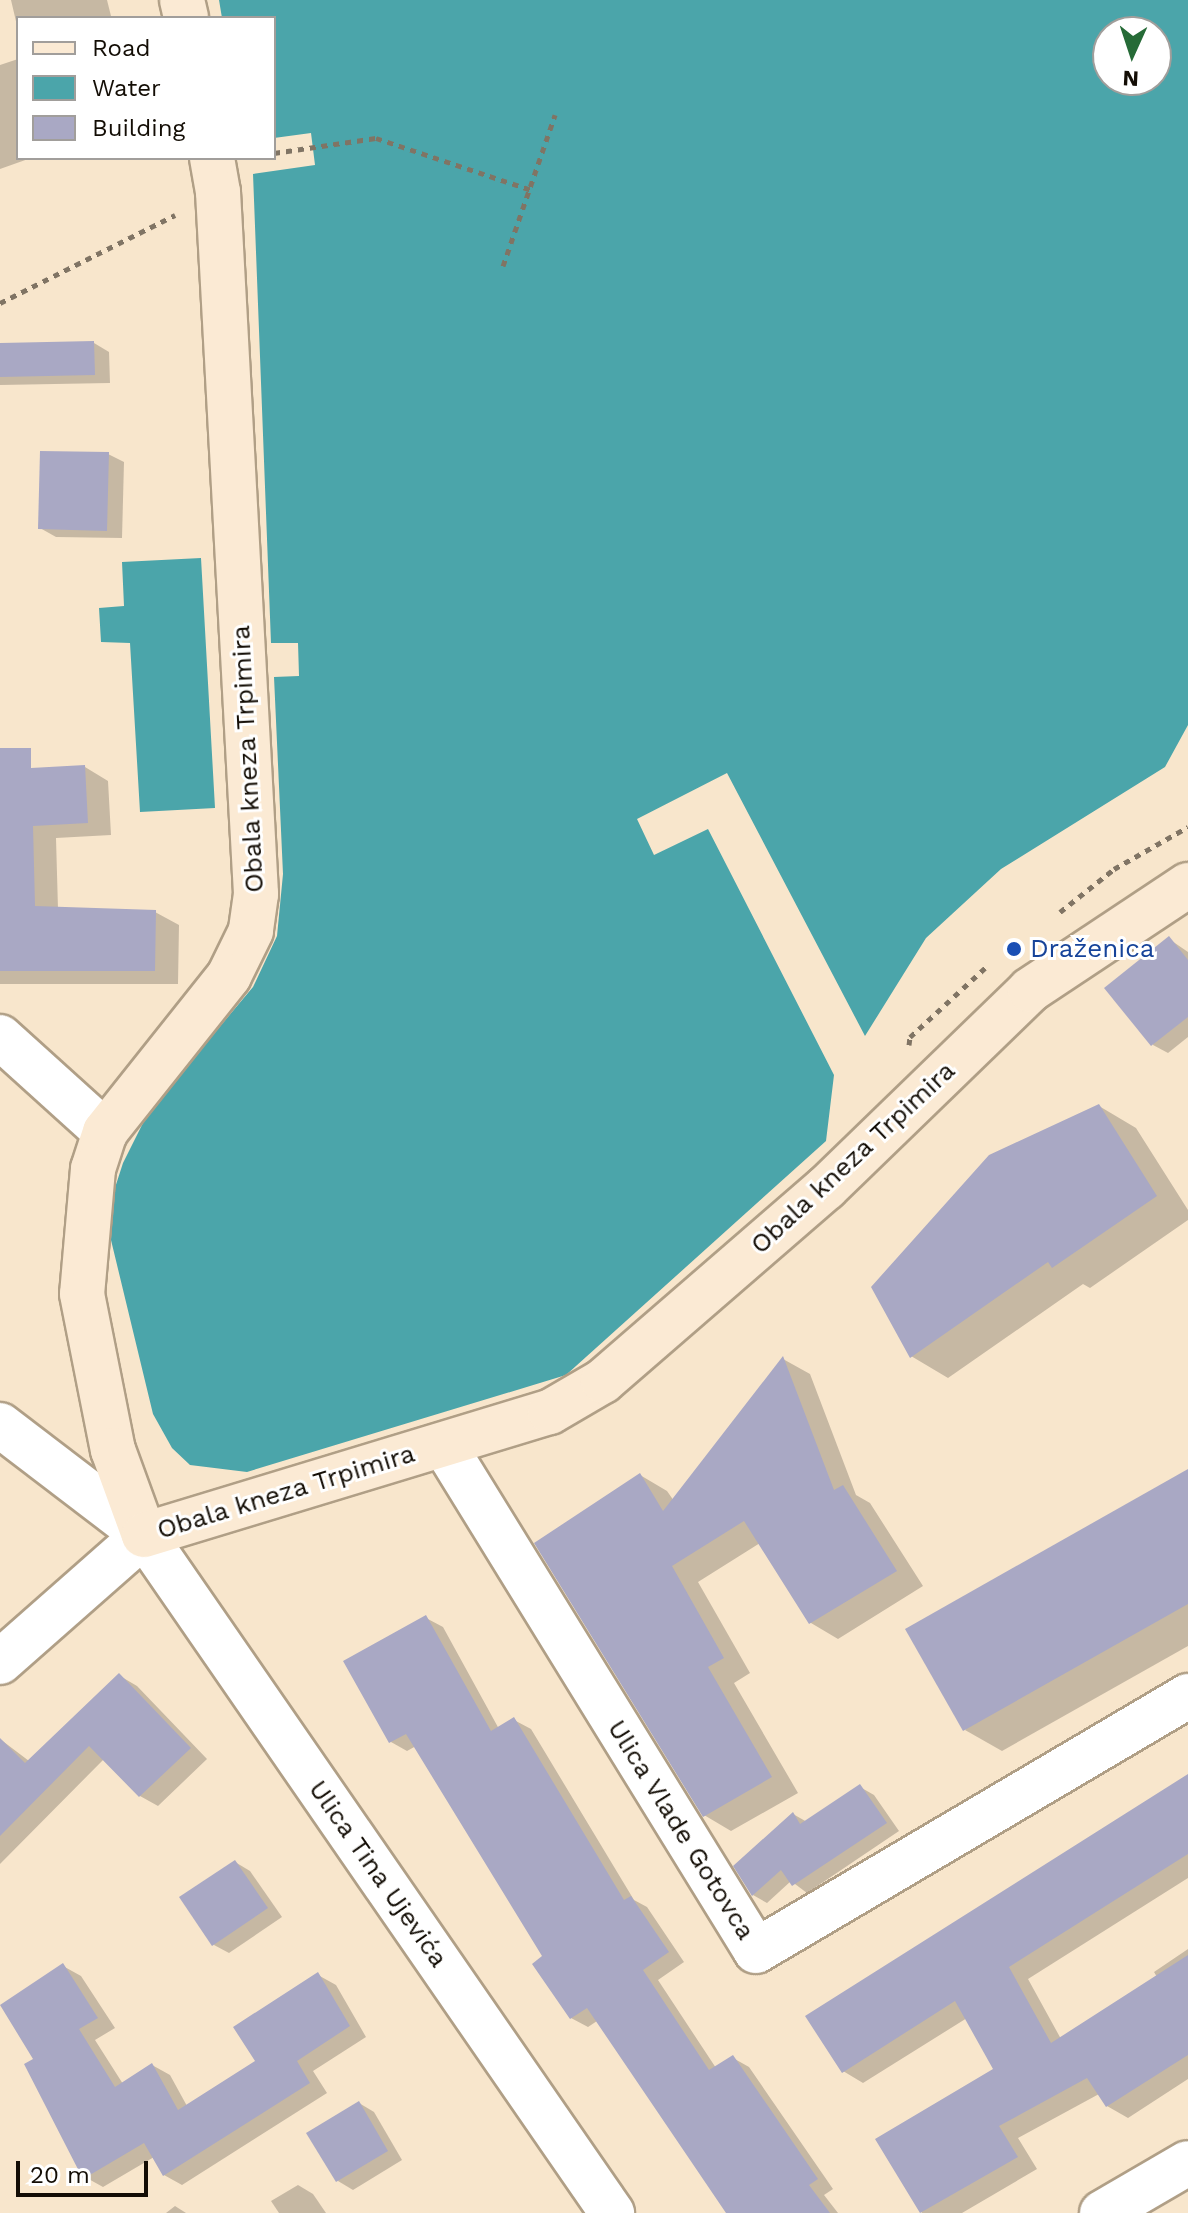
<!DOCTYPE html>
<html>
<head>
<meta charset="utf-8">
<style>
  body { margin:0 }
  #map { position:relative; width:1188px; height:2213px; overflow:hidden; background:#f8e6cc; font-family:"Work Sans",sans-serif }
  div>[style] { position:absolute }
  [style*='--x'] { left:calc(var(--x)*1px); top:calc(var(--y)*1px); width:calc(var(--w)*1px); rotate:calc(var(--a)*1deg) }
  .water>* { inset:0; background:#4ba5aa }
  .shadow>* { inset:0; background:#0003 }
  .building>* { inset:0; background:#a9a8c4 }
  .path>* { height:5px; margin-top:-2.5px; transform-origin:0; background:repeating-linear-gradient(90deg,#807464 0 6px,transparent 0 12px) }
  .roads { filter:drop-shadow(2px 0 #b09f86) drop-shadow(-2px 0 #b09f86) drop-shadow(0 2px #b09f86) drop-shadow(0 -2px #b09f86) }
  .street>* { height:44px; margin:-22px; padding:0 22px; transform-origin:22px; border-radius:22px; background:#fff }
  .secondary>* { height:44px; margin:-22px; padding:0 22px; transform-origin:22px; border-radius:22px; background:#fbead4 }
  .dots>* { width:22px; height:22px; translate:-50% -50%; box-sizing:border-box; border:4px solid #fff; border-radius:50% }
  span { translate:-50% -50%; white-space:nowrap; text-align:center; line-height:1.15; -webkit-text-stroke:6px #fff; paint-order:stroke }
  .street-label { font-size:26px; color:#130d05 }
  .transit-label { font-size:26px; color:#164399 }
  .left { translate:0 -50%; text-align:left }
  .legend { position:absolute; left:16px; top:16px; width:260px; height:144px; box-sizing:border-box; background:#fff; border:2px solid #a19e9b; margin:0; padding:10px 14px; list-style:none; font-size:24px; color:#130d05 }
  .legend li { display:flex; align-items:center; gap:16px; height:40px }
  .legend b { width:40px; border:2px solid #a19e9b }
  .north { position:absolute; left:1092px; top:16px; width:80px; height:80px; box-sizing:border-box; background:#fff; border:2px solid #a19e9b; border-radius:50%; rotate:183deg; font-size:22px; font-weight:700; line-height:32px; text-align:center; color:#130d05 }
  .north::after { content:''; display:block; margin:auto; width:28px; height:36px; background:#266b37; clip-path:polygon(50% 0,100% 100%,50% 72%,0 100%) }
  .scale { position:absolute; left:16px; top:2161px; width:132px; height:36px; box-sizing:border-box; border:4px solid #130d05; border-top:0; padding-left:10px; font-size:24px; line-height:28px; white-space:nowrap; color:#130d05; -webkit-text-stroke:6px #fff; paint-order:stroke }
</style>
</head>
<body>
<div id="map">
  <div class="water">
    <i style="clip-path:polygon(evenodd,219px 0,1188px 0,1188px 725px,1165px 767px,1001px 869px,926px 938px,865px 1036px,727px 773px,637px 819px,654px 855px,708px 829px,834px 1075px,826px 1141px,566px 1375px,247px 1472px,190px 1465px,172px 1448px,153px 1414px,111px 1240px,112px 1197px,123px 1163px,149px 1111px,253px 987px,277px 936px,283px 874px,274px 677px,299px 676px,298px 643px,271px 643px,253px 174px,315px 165px,311px 133px,274px 138px,274px 18px,222px 18px,219px 0,1108px 32px,1156px 32px,1156px 80px,1108px 80px,1108px 32px)"></i>
    <i style="clip-path:polygon(201px 558px,215px 808px,140px 812px,130px 643px,101px 642px,99px 608px,124px 606px,122px 562px)"></i>
  </div>
  <div class="shadow">
    <i style="clip-path:polygon(11px 0,107px 0,111px 16px,18px 18px,18px 30px)"></i>
    <i style="clip-path:polygon(18px 59px,18px 158px,31px 158px,0 169px,0 65px)"></i>
    <i style="clip-path:polygon(94px 343px,109px 352px,110px 383px,0 385px,0 345px)"></i>
    <i style="clip-path:polygon(108px 454px,124px 462px,122px 538px,56px 537px,40px 528px)"></i>
    <i style="clip-path:polygon(85px 767px,108px 781px,111px 835px,56px 838px,58px 909px,155px 912px,179px 925px,178px 984px,0 984px,0 772px)"></i>
    <i style="clip-path:polygon(1169px 939px,1188px 952px,1188px 1037px,1168px 1053px,1153px 1045px)"></i>
    <i style="clip-path:polygon(1099px 1106px,1136px 1128px,1188px 1210px,1188px 1220px,1090px 1288px,1083px 1284px,948px 1378px,911px 1356px)"></i>
    <i style="clip-path:polygon(783px 1359px,810px 1374px,856px 1495px,870px 1503px,923px 1586px,838px 1639px,811px 1623px,760px 1543px,698px 1582px,750px 1673px,734px 1683px,798px 1793px,731px 1831px,704px 1815px,640px 1475px,667px 1491px,674px 1501px)"></i>
    <i style="clip-path:polygon(1188px 1471px,1188px 1646px,1002px 1751px,965px 1730px)"></i>
    <i style="clip-path:polygon(426px 1618px,443px 1627px,499px 1729px,514px 1720px,531px 1729px,634px 1900px,647px 1907px,684px 1962px,658px 1980px,716px 2068px,733px 2058px,749px 2067px,833px 2189px,824px 2195px,838px 2213px,729px 2213px,597px 2021px,588px 2027px,571px 2018px,545px 1957px,416px 1746px,407px 1751px,391px 1742px)"></i>
    <i style="clip-path:polygon(120px 1676px,137px 1686px,207px 1759px,158px 1806px,140px 1796px,104px 1759px,0 1864px,0 1739px,29px 1761px)"></i>
    <i style="clip-path:polygon(1188px 1780px,1188px 1878px,1028px 1979px,1061px 2039px,1157px 1977px,1154px 1972px,1188px 1949px,1188px 2079px,1128px 2118px,1107px 2106px,1099px 2094px,1018px 2138px,1037px 2169px,962px 2213px,922px 2213px,878px 2140px,996px 2070px,967px 2018px,863px 2083px,843px 2071px)"></i>
    <i style="clip-path:polygon(860px 1787px,874px 1795px,899px 1831px,807px 1893px,791px 1881px,767px 1903px,753px 1895px,793px 1814px,807px 1822px)"></i>
    <i style="clip-path:polygon(235px 1862px,250px 1871px,282px 1917px,229px 1953px,214px 1945px)"></i>
    <i style="clip-path:polygon(63px 1966px,81px 1976px,115px 2028px,95px 2040px,123px 2084px,152px 2065px,170px 2075px,187px 2106px,257px 2061px,318px 1975px,336px 1985px,366px 2037px,313px 2071px,327px 2093px,182px 2185px,164px 2175px,154px 2157px,103px 2187px,85px 2177px,36px 2059px)"></i>
    <i style="clip-path:polygon(359px 2103px,374px 2112px,402px 2160px,353px 2190px,338px 2181px)"></i>
    <i style="clip-path:polygon(298px 2185px,313px 2194px,326px 2213px,279px 2213px,271px 2201px)"></i>
    <i style="clip-path:polygon(175px 2206px,186px 2213px,166px 2213px)"></i>
  </div>
  <div class="building">
    <i style="clip-path:polygon(94px 341px,95px 375px,0 377px,0 343px)"></i>
    <i style="clip-path:polygon(40px 451px,109px 452px,107px 531px,38px 529px)"></i>
    <i style="clip-path:polygon(0 748px,31px 748px,31px 768px,85px 765px,88px 823px,33px 826px,35px 906px,156px 910px,155px 971px,0 971px)"></i>
    <i style="clip-path:polygon(1169px 936px,1188px 960px,1188px 1017px,1151px 1046px,1104px 988px)"></i>
    <i style="clip-path:polygon(1099px 1104px,1157px 1196px,1052px 1268px,1048px 1262px,910px 1358px,871px 1287px,989px 1155px)"></i>
    <i style="clip-path:polygon(783px 1356px,834px 1490px,843px 1485px,897px 1571px,809px 1624px,744px 1521px,672px 1566px,724px 1658px,708px 1667px,772px 1777px,703px 1817px,534px 1543px,640px 1473px,663px 1511px)"></i>
    <i style="clip-path:polygon(1188px 1469px,1188px 1604px,963px 1731px,905px 1629px)"></i>
    <i style="clip-path:polygon(426px 1615px,491px 1731px,514px 1717px,624px 1900px,631px 1896px,669px 1952px,643px 1970px,709px 2070px,733px 2055px,818px 2179px,809px 2185px,830px 2213px,726px 2213px,587px 2008px,570px 2019px,532px 1964px,542px 1956px,406px 1734px,389px 1743px,343px 1661px)"></i>
    <i style="clip-path:polygon(119px 1673px,191px 1748px,139px 1797px,89px 1746px,0 1836px,0 1738px,25px 1763px)"></i>
    <i style="clip-path:polygon(1188px 1774px,1188px 1854px,1009px 1967px,1051px 2043px,1188px 1955px,1188px 2055px,1106px 2107px,1087px 2078px,999px 2126px,1018px 2157px,920px 2213px,875px 2139px,993px 2069px,955px 2001px,842px 2073px,805px 2016px)"></i>
    <i style="clip-path:polygon(860px 1784px,887px 1823px,792px 1886px,781px 1870px,752px 1896px,733px 1866px,793px 1812px,800px 1824px)"></i>
    <i style="clip-path:polygon(235px 1860px,268px 1908px,212px 1946px,179px 1897px)"></i>
    <i style="clip-path:polygon(63px 1963px,98px 2018px,79px 2029px,115px 2087px,152px 2063px,178px 2110px,255px 2061px,233px 2027px,318px 1972px,350px 2026px,297px 2061px,310px 2083px,163px 2176px,144px 2143px,83px 2179px,24px 2064px,33px 2059px,0 2005px)"></i>
    <i style="clip-path:polygon(359px 2101px,388px 2151px,336px 2182px,306px 2133px)"></i>
  </div>
  <div class="path">
    <i style="--x:274;--y:153;--w:103;--a:-8.4"></i>
    <i style="--x:376;--y:138;--w:163;--a:18.5"></i>
    <i style="--x:503;--y:266;--w:160;--a:-71"></i>
    <i style="--x:0;--y:303;--w:196;--a:-26.7"></i>
    <i style="--x:1060;--y:912;--w:69;--a:-38.5"></i>
    <i style="--x:1114;--y:869;--w:85;--a:-29.6"></i>
    <i style="--x:909;--y:1045;--w:8;--a:-83"></i>
    <i style="--x:910;--y:1037;--w:102;--a:-42.6"></i>
  </div>
  <div class="roads">
    <div class="street">
      <i style="--x:0;--y:1037;--w:142;--a:42.1"></i>
      <i style="--x:0;--y:1425;--w:181;--a:37.4"></i>
      <i style="--x:144;--y:1535;--w:824;--a:55.38"></i>
      <i style="--x:444;--y:1445;--w:594;--a:58.34"></i>
      <i style="--x:756;--y:1951;--w:502;--a:-30.55"></i>
      <i style="--x:0;--y:1662;--w:192;--a:-41.4"></i>
      <i style="--x:1102;--y:2213;--w:99;--a:-30.2"></i>
    </div>
    <div class="secondary">
      <i style="--x:182;--y:0;--w:18;--a:77"></i>
      <i style="--x:212;--y:158;--w:35;--a:80"></i>
      <i style="--x:218;--y:192;--w:703;--a:86.9"></i>
      <i style="--x:256;--y:894;--w:37;--a:98"></i>
      <i style="--x:251;--y:931;--w:50;--a:116.1"></i>
      <i style="--x:229;--y:976;--w:199;--a:128.5"></i>
      <i style="--x:105;--y:1132;--w:39;--a:108"></i>
      <i style="--x:93;--y:1169;--w:125;--a:95"></i>
      <i style="--x:82;--y:1294;--w:159;--a:78.8"></i>
      <i style="--x:113;--y:1450;--w:90;--a:70"></i>
      <i style="--x:144;--y:1535;--w:424;--a:-16.9"></i>
      <i style="--x:550;--y:1412;--w:61;--a:-30.3"></i>
      <i style="--x:603;--y:1381;--w:295;--a:-40.9"></i>
      <i style="--x:826;--y:1188;--w:284;--a:-44.1"></i>
      <i style="--x:1030;--y:990;--w:190;--a:-33.6"></i>
    </div>
  </div>
  <div class="dots">
    <i style="left:1014px;top:949px;background:#1a4fb4"></i>
  </div>
  <div class="street-label">
    <span style="left:248px;top:759px;rotate:-93deg">Obala kneza Trpimira</span>
    <span style="left:853px;top:1158px;rotate:-43deg">Obala kneza Trpimira</span>
    <span style="left:286px;top:1492px;rotate:-17deg">Obala kneza Trpimira</span>
    <span style="left:681px;top:1830px;rotate:58deg">Ulica Vlade Gotovca</span>
    <span style="left:378px;top:1874px;rotate:55deg">Ulica Tina Ujevića</span>
  </div>
  <div class="transit-label">
    <span class="left" style="left:1030px;top:949px">Draženica</span>
  </div>
  <ul class="legend">
  <li><b style="height:10px;background:#fbead4"></b>Road</li>
  <li><b style="height:22px;background:#4ba5aa"></b>Water</li>
  <li><b style="height:22px;background:#a9a8c4"></b>Building</li>
  </ul>
  <div class="north">N</div>
  <div class="scale">20 m</div>
</div>
</body>
</html>
